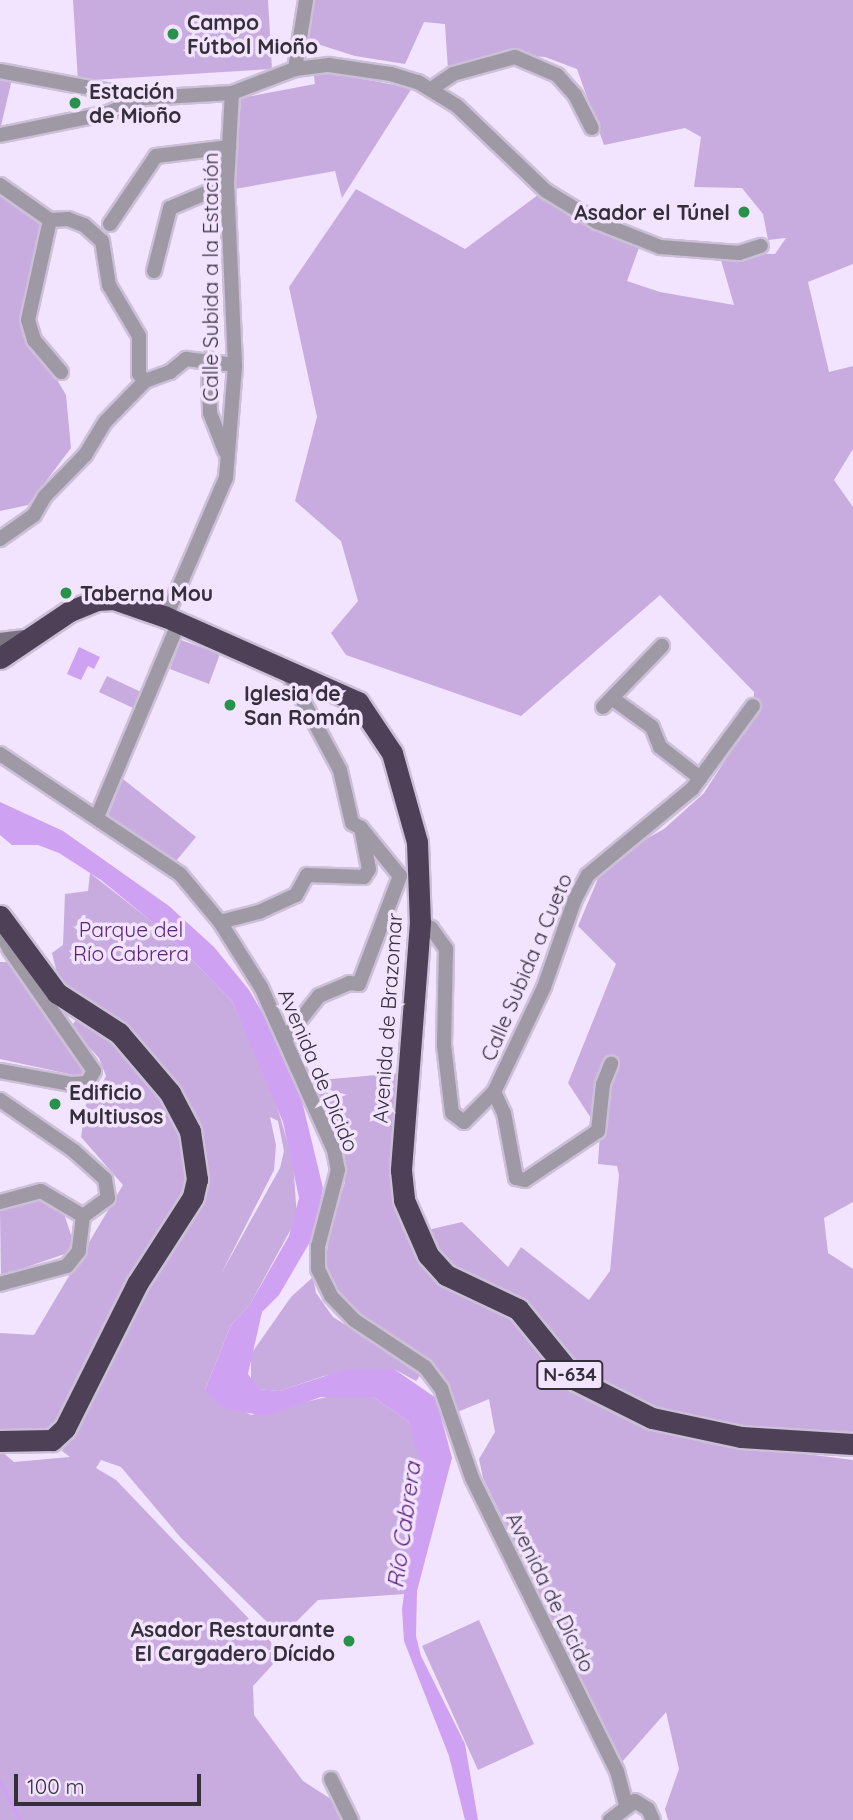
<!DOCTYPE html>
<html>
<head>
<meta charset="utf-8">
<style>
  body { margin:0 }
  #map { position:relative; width:853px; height:1820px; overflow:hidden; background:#f2e3ff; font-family:Quicksand,sans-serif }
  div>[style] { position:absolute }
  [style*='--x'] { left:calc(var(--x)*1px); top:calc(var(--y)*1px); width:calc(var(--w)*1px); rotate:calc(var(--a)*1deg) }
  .green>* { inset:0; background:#c8acdf }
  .water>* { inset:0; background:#cfa1f3 }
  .stream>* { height:3.5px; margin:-1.75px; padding:0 1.75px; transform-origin:1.75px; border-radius:1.75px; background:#cfa1f3 }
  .roads { filter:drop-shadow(2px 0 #ccbfd8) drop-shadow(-2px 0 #ccbfd8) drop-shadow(0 2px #ccbfd8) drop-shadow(0 -2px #ccbfd8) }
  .street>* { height:14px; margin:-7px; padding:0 7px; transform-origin:7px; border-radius:7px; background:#9f99a5 }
  .secondary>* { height:18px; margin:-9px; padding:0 9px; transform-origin:9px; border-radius:9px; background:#7c7383 }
  .highway>* { height:21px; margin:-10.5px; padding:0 10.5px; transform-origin:10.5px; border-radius:10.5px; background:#4d4057 }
  .dots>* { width:19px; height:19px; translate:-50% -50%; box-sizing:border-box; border:4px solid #f2e3ff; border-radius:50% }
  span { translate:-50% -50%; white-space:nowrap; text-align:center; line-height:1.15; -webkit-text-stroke:7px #f2e3ff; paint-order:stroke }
  .shield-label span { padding:2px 5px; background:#f2e3ff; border:2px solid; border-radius:5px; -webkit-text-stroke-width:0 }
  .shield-label { font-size:19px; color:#352f3a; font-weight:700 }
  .poi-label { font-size:21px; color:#352f3a; font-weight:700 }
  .left { translate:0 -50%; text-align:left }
  .right { translate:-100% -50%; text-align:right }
  .street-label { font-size:21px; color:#352f3a }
  .park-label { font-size:21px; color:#5d2280 }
  .water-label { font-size:23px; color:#581d7b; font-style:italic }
  .scale { position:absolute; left:14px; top:1774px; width:187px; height:32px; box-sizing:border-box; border:4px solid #352f3a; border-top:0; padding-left:9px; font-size:21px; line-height:24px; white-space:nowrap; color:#352f3a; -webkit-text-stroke:5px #f2e3ff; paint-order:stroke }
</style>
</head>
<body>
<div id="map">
  <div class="green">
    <i style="clip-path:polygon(73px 0,268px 0,272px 69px,78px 81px)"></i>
    <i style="clip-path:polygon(314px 0,853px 0,853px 264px,808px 282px,829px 372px,853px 366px,853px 449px,834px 480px,853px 507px,853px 1202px,824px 1218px,828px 1253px,853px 1269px,853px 1438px,692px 1424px,585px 1381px,534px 1314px,448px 1268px,419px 1232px,462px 1222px,508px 1267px,521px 1247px,589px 1300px,610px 1271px,619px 1175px,617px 1166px,598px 1164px,600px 1132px,568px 1083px,616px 964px,578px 926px,611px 848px,628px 849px,664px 829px,704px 793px,753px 717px,754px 692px,660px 595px,521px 716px,346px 655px,331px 633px,358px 601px,341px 541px,295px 501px,317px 417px,289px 287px,356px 189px,465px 249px,542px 192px,567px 213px,640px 245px,627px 281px,660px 292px,734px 305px,719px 253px,775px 254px,786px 238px,768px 240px,763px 214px,742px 188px,694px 187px,701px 137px,685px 128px,604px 145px,577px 69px,545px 57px,499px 54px,448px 70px,445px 24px,424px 22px,405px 64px,355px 56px,305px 40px)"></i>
    <i style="clip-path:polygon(313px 70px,412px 88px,342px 198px,335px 171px,235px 189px,241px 98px,315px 84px)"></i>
    <i style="clip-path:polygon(0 76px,12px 79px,0 130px)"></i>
    <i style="clip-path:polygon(0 187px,41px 223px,24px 324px,66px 395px,71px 448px,28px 505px,0 511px)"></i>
    <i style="clip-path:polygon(181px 640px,220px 654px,209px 684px,170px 669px)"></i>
    <i style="clip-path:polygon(107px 676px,141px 692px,133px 708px,99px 692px)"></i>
    <i style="clip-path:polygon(123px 779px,196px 837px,176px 861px,107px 818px)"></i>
    <i style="clip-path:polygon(evenodd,90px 873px,164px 931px,232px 1001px,273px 1093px,293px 1161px,297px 1218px,249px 1306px,231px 1325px,205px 1390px,251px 1415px,335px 1395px,373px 1397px,408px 1421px,419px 1448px,421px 1485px,405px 1594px,318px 1600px,278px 1640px,267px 1622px,181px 1538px,121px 1467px,101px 1460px,96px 1468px,116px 1480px,271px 1642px,275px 1662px,253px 1686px,254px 1715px,303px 1781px,337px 1803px,347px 1820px,0 1820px,0 1450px,14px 1462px,70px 1457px,62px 1451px,76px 1430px,139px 1294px,206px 1192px,208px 1162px,192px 1113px,88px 1002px,58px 977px,52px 953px,63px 945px,65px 894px,88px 891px,90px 873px,270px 1117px,278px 1121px,284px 1151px,280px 1168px,221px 1274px,274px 1170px,276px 1145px,270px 1117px)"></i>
    <i style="clip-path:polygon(0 962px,7px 962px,86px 1067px,85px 1073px,78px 1076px,0 1059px)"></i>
    <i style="clip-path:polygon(78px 1017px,124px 1050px,157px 1090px,183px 1137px,187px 1186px,58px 1425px,46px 1430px,0 1431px,0 1333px,34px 1335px,123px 1185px,81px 1137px,87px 1097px,98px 1091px,106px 1076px,99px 1058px,71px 1027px)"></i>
    <i style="clip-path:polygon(399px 1073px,394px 1189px,401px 1224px,445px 1285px,523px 1326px,549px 1370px,577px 1390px,635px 1418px,692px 1439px,853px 1460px,853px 1820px,668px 1820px,665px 1809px,679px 1769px,666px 1712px,622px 1762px,483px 1478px,479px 1459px,495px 1432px,489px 1399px,455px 1413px,433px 1366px,357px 1317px,337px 1296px,325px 1267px,330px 1229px,345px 1182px,345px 1157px,309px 1081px)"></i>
    <i style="clip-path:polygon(40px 1197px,64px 1214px,76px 1250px,1px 1276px,0 1210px)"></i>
    <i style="clip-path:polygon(313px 1277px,316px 1293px,333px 1317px,422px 1373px,416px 1381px,394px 1369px,324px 1376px,279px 1391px,259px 1389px,251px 1383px,251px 1354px,291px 1297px)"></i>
    <i style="clip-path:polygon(479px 1620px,534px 1744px,478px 1770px,422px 1646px)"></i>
  </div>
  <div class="water">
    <i style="clip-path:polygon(79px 647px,100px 657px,94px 669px,88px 666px,81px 680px,67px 674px)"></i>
    <i style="clip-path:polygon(0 802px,63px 831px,169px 906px,214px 947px,249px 990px,272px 1029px,302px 1101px,323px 1188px,314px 1235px,279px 1295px,262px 1312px,248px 1374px,259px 1389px,279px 1391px,347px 1369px,394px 1369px,436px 1398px,452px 1458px,417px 1591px,416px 1636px,421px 1656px,465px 1744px,478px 1820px,465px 1820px,449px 1756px,404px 1641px,402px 1609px,422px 1468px,408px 1421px,373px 1397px,321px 1397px,266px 1416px,224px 1409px,205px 1390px,231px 1325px,249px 1306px,289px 1236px,299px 1198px,283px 1122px,232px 1001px,167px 934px,101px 880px,59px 853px,38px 845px,12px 845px,0 835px)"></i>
  </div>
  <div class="stream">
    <i style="--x:0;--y:1781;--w:44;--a:61.7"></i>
  </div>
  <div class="roads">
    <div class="street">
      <i style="--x:295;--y:69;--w:70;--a:-80.9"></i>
      <i style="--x:0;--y:71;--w:147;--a:10.6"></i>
      <i style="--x:144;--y:98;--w:88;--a:-3.3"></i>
      <i style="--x:232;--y:93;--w:67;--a:-20.9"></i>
      <i style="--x:295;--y:69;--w:34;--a:-7"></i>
      <i style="--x:329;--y:65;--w:63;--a:8.3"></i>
      <i style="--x:391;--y:74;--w:28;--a:17"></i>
      <i style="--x:418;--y:82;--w:46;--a:31.6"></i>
      <i style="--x:457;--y:106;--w:123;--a:43.7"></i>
      <i style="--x:546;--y:191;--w:60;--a:31.3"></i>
      <i style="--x:597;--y:222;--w:68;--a:21.6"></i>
      <i style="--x:660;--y:247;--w:79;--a:4.3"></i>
      <i style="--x:739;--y:253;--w:23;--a:-18"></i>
      <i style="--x:431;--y:89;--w:27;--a:-34"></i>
      <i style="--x:453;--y:74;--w:64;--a:-15.3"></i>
      <i style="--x:515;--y:57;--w:46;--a:23.2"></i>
      <i style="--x:557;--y:75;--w:27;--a:48"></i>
      <i style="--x:575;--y:95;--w:37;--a:63"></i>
      <i style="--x:0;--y:135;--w:110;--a:-11.5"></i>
      <i style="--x:108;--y:113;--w:38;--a:-23"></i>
      <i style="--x:0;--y:185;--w:61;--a:35"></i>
      <i style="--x:50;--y:220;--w:18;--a:-3"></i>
      <i style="--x:68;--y:219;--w:17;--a:21"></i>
      <i style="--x:84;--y:225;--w:24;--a:42"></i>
      <i style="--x:102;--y:241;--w:45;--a:81"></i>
      <i style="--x:109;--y:285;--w:59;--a:59.5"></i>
      <i style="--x:139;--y:336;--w:38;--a:90"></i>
      <i style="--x:139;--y:374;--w:9;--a:49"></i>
      <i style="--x:145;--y:381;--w:57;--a:134.3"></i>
      <i style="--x:105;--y:422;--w:39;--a:121"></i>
      <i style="--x:85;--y:455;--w:57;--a:134.3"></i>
      <i style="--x:45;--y:496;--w:22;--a:120"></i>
      <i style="--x:34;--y:515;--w:42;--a:144.8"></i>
      <i style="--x:50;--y:220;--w:102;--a:102.4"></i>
      <i style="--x:28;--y:320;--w:21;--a:73"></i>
      <i style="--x:34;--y:340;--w:42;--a:49.8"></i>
      <i style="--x:110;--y:224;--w:82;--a:-55.9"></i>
      <i style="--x:156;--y:156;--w:74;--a:-7"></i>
      <i style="--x:154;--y:271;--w:65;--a:-75.7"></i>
      <i style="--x:170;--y:208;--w:62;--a:-22.8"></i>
      <i style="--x:209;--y:359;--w:54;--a:88.9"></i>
      <i style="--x:210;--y:413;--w:41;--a:68.5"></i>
      <i style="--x:145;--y:381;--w:27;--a:-20"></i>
      <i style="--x:170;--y:372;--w:21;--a:-39"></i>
      <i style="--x:186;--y:359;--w:49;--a:7"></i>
      <i style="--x:166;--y:617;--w:151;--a:-66.7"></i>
      <i style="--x:226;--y:478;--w:113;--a:-85.4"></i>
      <i style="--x:235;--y:365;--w:181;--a:-92.5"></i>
      <i style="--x:227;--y:184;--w:91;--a:-86.9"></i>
      <i style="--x:613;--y:699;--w:48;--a:35.7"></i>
      <i style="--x:652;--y:727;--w:22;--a:68"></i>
      <i style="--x:660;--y:747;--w:51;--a:37.8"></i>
      <i style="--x:603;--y:707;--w:85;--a:-46"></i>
      <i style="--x:0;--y:754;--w:216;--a:33.7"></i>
      <i style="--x:180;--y:874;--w:62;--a:50.2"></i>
      <i style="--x:220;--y:922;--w:77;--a:57.8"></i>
      <i style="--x:261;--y:987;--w:179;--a:65.9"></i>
      <i style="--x:334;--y:1150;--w:20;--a:79"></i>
      <i style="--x:338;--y:1170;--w:79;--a:104.7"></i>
      <i style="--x:318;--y:1246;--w:23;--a:90"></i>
      <i style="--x:318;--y:1269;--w:30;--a:64"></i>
      <i style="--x:331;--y:1296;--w:33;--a:46"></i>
      <i style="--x:354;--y:1320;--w:85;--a:33.5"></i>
      <i style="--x:425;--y:1367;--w:26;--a:53"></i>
      <i style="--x:441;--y:1388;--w:95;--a:71"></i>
      <i style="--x:472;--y:1478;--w:327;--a:63.7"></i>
      <i style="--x:617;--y:1771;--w:34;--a:75"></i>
      <i style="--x:97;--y:817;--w:212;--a:-67.2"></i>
      <i style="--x:220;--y:922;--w:40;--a:-14.4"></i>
      <i style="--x:259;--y:912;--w:41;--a:-24.7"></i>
      <i style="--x:296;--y:895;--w:23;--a:-61"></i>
      <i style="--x:307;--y:875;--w:57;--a:2"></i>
      <i style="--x:364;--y:877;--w:9;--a:-58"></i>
      <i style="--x:369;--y:869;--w:42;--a:-101"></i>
      <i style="--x:361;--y:828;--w:10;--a:-151"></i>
      <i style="--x:352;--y:823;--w:54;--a:-102.8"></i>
      <i style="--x:340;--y:770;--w:108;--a:-118.2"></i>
      <i style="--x:289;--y:675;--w:5;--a:-68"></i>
      <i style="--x:420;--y:922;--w:13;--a:29"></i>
      <i style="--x:431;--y:928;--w:26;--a:54"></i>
      <i style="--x:446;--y:949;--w:96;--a:91.2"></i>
      <i style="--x:444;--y:1045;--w:68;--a:83.3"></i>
      <i style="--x:452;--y:1113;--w:15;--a:37"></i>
      <i style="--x:464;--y:1122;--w:42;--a:-45"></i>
      <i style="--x:494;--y:1092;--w:116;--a:-64.5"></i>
      <i style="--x:544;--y:987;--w:93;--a:-70.6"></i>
      <i style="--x:575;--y:899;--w:27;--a:-62"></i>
      <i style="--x:588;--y:875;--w:135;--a:-39.6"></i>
      <i style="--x:692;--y:789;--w:103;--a:-53.7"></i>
      <i style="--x:285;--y:1039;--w:55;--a:-51.7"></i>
      <i style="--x:319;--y:996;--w:33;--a:-23"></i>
      <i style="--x:349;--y:983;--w:10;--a:6"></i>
      <i style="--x:359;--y:984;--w:116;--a:-69.2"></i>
      <i style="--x:400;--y:876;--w:62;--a:-129.1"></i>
      <i style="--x:0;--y:1071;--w:72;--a:10.4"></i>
      <i style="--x:71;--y:1084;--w:16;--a:-4"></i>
      <i style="--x:87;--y:1083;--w:14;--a:-60"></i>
      <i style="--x:94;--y:1071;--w:147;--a:-124.8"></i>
      <i style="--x:10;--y:950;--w:13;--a:-119"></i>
      <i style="--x:4;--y:939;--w:15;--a:-74"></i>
      <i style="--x:494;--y:1092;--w:23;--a:65"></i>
      <i style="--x:504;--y:1113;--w:66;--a:79.5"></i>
      <i style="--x:516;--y:1178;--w:9;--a:13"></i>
      <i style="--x:525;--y:1180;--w:88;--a:-33.9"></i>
      <i style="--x:598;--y:1131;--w:47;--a:-83.9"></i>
      <i style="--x:603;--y:1084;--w:22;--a:-68"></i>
      <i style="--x:0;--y:1100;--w:90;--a:34.6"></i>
      <i style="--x:74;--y:1151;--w:42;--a:42.1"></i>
      <i style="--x:105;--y:1179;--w:19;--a:81"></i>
      <i style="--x:108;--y:1198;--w:31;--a:144"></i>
      <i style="--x:0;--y:1202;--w:42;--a:-15"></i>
      <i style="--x:41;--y:1191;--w:49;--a:30.8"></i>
      <i style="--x:83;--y:1216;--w:35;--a:97"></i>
      <i style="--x:79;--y:1251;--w:19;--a:129"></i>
      <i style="--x:67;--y:1266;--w:69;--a:165"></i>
      <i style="--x:331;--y:1779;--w:46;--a:64"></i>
      <i style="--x:610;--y:1820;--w:31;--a:-37"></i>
      <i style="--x:635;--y:1801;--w:15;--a:32"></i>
      <i style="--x:648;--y:1809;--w:12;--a:66"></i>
    </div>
    <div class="secondary">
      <i style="--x:0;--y:642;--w:25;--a:-7"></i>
    </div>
    <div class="highway">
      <i style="--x:0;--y:658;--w:84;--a:-33.9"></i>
      <i style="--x:70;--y:611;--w:29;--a:-22"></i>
      <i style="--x:97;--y:600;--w:17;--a:-3"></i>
      <i style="--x:114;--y:599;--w:55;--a:19.1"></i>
      <i style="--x:166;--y:617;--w:210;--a:23.9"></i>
      <i style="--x:358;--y:702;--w:61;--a:56.3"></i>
      <i style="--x:392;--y:753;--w:92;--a:74.3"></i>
      <i style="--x:417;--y:842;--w:80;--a:87.9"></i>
      <i style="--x:420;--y:922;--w:249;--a:94.4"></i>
      <i style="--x:401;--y:1170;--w:30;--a:84"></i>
      <i style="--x:404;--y:1200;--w:60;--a:66.4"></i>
      <i style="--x:428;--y:1255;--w:27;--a:48"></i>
      <i style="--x:446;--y:1275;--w:80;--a:25.3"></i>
      <i style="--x:518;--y:1309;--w:92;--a:50.8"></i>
      <i style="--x:576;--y:1380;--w:85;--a:26.6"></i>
      <i style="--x:652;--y:1418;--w:91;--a:12.1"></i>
      <i style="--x:741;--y:1437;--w:112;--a:3.6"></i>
      <i style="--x:0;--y:916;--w:96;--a:53.5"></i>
      <i style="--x:57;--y:993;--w:74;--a:32.8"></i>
      <i style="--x:119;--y:1033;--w:79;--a:49.6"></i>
      <i style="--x:170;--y:1093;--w:43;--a:62.2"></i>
      <i style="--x:190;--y:1131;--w:49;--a:81.7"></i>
      <i style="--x:197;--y:1179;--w:18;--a:103"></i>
      <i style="--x:193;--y:1197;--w:103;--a:122.8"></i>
      <i style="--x:137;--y:1284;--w:161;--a:116.6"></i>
      <i style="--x:65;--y:1428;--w:18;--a:137"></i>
      <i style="--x:52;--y:1440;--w:52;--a:178.9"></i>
    </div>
  </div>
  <div class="dots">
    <i style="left:173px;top:34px;background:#26924a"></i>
    <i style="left:75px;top:103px;background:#26924a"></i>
    <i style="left:744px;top:212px;background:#26924a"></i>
    <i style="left:66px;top:593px;background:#26924a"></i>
    <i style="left:230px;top:705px;background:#26924a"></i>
    <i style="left:55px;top:1104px;background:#26924a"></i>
    <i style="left:349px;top:1641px;background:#26924a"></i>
  </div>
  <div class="shield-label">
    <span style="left:570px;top:1375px">N-634</span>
  </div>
  <div class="poi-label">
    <span class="left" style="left:187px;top:34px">Campo<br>Fútbol Mioño</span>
    <span class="left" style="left:89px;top:103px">Estación<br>de Mioño</span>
    <span class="right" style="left:730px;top:212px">Asador el Túnel</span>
    <span class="left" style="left:80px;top:593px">Taberna Mou</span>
    <span class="left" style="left:244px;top:705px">Iglesia de<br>San Román</span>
    <span class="left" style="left:69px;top:1104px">Edificio<br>Multiusos</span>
    <span class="right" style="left:335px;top:1641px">Asador Restaurante<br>El Cargadero Dícido</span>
  </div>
  <div class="street-label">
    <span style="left:210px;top:277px;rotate:-90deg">Calle Subida a la Estación</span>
    <span style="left:526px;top:967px;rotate:-67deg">Calle Subida a Cueto</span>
    <span style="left:387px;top:1018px;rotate:-86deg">Avenida de Brazomar</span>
    <span style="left:319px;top:1070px;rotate:67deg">Avenida de Dícido</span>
    <span style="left:551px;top:1592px;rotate:64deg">Avenida de Dícido</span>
  </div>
  <div class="park-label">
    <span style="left:131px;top:941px">Parque del<br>Río Cabrera</span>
  </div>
  <div class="water-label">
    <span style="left:404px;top:1525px;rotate:-82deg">Río Cabrera</span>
  </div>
  <div class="scale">100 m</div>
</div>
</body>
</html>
